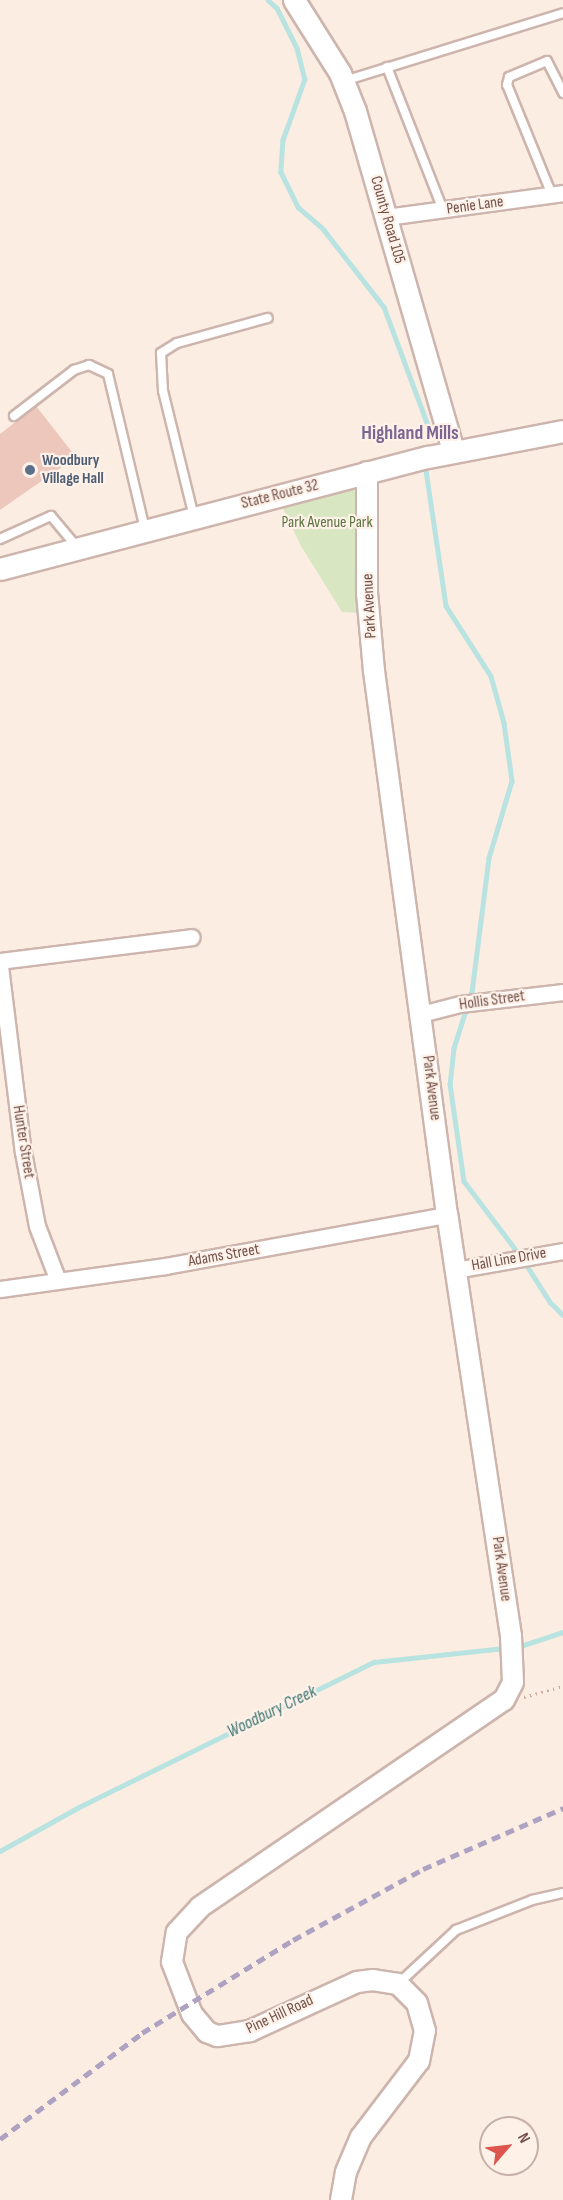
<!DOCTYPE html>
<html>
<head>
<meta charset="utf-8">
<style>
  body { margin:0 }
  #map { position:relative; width:563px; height:2200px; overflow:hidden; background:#fbede2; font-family:"Sofia Sans Condensed",sans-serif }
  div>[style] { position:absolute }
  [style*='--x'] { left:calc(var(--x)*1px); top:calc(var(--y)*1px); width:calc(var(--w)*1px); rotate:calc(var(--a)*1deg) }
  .green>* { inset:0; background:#d8e7c2 }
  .stream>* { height:4.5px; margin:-2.25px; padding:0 2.25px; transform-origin:2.25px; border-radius:2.25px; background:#b8e3e1 }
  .building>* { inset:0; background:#eec7bc }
  .path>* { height:3px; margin-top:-1.5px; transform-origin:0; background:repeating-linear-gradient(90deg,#d3aa9f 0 1.5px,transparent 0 6px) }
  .roads { filter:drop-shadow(2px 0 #cdb5ad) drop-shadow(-2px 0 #cdb5ad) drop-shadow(0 2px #cdb5ad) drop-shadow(0 -2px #cdb5ad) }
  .service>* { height:8px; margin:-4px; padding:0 4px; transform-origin:4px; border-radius:4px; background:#fff }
  .minor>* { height:15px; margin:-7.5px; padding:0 7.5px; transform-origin:7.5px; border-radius:7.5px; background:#fff }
  .tertiary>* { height:20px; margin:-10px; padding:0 10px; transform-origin:10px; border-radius:10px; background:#fff }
  .secondary>* { height:21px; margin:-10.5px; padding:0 10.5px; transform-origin:10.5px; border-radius:10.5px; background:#fff }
  .rail>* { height:4.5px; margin-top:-2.25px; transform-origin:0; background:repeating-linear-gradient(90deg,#aea2c3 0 9px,transparent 0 15px) }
  .dots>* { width:16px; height:16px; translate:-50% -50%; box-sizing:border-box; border:3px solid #fef1e8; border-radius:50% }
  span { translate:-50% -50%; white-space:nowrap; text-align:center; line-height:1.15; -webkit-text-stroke:4.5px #fef1e8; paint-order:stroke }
  .street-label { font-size:16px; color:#71514a }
  .service-label { font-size:16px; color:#4e5e75; font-weight:700 }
  .left { translate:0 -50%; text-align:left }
  .park-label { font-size:16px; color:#5b7643 }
  .water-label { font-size:18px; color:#407675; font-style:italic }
  .quarter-label { font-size:20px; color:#7c6694; font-weight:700 }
  .north { position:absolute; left:479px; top:2116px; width:60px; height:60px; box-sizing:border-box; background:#fef1e8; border:2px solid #c6b1a9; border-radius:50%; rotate:62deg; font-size:16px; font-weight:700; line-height:24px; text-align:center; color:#71514a }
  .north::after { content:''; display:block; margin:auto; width:21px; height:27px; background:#de554e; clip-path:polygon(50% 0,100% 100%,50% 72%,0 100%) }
</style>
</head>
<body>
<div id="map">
  <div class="green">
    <i style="clip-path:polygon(359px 479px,362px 613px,342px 612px,301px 546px,280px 502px)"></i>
  </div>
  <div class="stream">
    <i style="--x:268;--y:0;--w:12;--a:42"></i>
    <i style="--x:277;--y:8;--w:45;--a:63.4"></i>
    <i style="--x:297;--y:48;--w:32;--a:76"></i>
    <i style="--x:305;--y:79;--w:65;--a:109.8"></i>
    <i style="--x:283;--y:140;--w:32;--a:94"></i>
    <i style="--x:281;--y:172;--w:39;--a:64"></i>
    <i style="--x:298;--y:207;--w:35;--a:41"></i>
    <i style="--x:324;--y:230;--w:98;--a:52.1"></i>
    <i style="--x:384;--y:307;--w:129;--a:69.6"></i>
    <i style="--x:426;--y:470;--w:137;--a:81.6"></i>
    <i style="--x:446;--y:606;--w:83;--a:57.3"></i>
    <i style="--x:491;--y:676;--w:49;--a:74.5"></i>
    <i style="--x:504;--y:723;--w:59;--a:82.1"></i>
    <i style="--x:512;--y:781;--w:80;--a:106.6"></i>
    <i style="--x:489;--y:858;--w:135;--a:97.2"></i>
    <i style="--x:472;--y:992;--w:59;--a:107.8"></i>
    <i style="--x:454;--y:1048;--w:36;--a:96"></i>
    <i style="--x:450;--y:1084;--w:98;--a:81.8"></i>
    <i style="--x:464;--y:1181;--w:91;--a:53"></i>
    <i style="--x:524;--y:1261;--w:49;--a:57.6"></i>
    <i style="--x:550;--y:1302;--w:18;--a:45"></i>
    <i style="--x:518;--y:1647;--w:47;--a:-18.4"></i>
    <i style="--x:0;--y:1851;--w:90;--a:-29.1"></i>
    <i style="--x:79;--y:1807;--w:329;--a:-26.2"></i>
    <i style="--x:374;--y:1662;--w:133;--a:-6.1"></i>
  </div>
  <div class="building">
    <i style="clip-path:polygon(36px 406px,76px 457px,0 510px,0 434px)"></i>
  </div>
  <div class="path">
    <i style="--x:524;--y:1697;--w:41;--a:-15.8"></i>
  </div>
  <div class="roads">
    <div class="service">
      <i style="--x:387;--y:67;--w:154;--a:68.6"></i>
      <i style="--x:344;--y:81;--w:229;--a:-17.2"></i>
      <i style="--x:552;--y:195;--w:119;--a:-112.2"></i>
      <i style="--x:507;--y:85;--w:8;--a:-76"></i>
      <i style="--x:509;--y:77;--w:41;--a:-22.8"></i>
      <i style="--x:547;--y:61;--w:36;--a:63"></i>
      <i style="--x:14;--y:416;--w:76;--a:-37.5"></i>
      <i style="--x:74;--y:370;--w:16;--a:-18"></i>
      <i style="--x:89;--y:365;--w:21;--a:25"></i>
      <i style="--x:108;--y:374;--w:159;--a:76.6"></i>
      <i style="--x:194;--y:517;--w:130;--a:-103.8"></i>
      <i style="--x:163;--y:391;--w:38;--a:-93"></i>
      <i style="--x:161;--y:353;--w:19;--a:-32"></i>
      <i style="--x:177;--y:343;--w:94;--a:-15.4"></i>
      <i style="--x:0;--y:539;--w:56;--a:-24.3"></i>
      <i style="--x:51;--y:516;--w:39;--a:50"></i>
      <i style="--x:399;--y:1983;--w:78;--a:-42.9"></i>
      <i style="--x:456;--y:1930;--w:82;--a:-21.5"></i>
      <i style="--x:532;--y:1900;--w:32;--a:-13"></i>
    </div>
    <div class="minor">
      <i style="--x:386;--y:217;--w:179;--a:-7.7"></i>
      <i style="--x:0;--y:961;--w:193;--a:-7.1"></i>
      <i style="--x:0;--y:966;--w:187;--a:83"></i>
      <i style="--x:23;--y:1152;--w:75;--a:79.3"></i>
      <i style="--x:37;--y:1226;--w:56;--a:69"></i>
      <i style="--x:421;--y:1014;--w:40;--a:-14.4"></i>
      <i style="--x:460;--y:1004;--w:104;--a:-6.6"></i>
      <i style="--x:455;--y:1270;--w:110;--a:-10"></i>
      <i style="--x:0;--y:1289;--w:167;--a:-7.9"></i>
      <i style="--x:165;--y:1266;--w:287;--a:-10.3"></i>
    </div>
    <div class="tertiary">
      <i style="--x:341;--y:2200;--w:28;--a:-80"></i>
      <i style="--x:346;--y:2172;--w:38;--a:-67"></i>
      <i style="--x:361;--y:2137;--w:96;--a:-52.7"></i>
      <i style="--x:419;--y:2061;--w:31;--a:-79"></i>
      <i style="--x:425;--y:2031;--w:29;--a:-106"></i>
      <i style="--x:417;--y:2003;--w:27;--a:-135"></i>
      <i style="--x:398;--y:1984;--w:25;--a:-171"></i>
      <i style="--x:373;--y:1980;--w:16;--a:173"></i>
      <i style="--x:357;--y:1982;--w:118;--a:155.4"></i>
      <i style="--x:250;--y:2031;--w:33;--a:171"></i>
      <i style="--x:217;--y:2036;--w:11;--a:-158"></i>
      <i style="--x:207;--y:2032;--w:23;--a:-130"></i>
      <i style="--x:192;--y:2014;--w:56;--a:-111"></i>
      <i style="--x:172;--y:1962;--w:30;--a:-81"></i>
      <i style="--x:177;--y:1932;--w:34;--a:-47"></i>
      <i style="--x:200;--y:1907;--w:368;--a:-34.3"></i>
      <i style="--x:504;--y:1700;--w:20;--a:-63"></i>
      <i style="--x:513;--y:1682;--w:46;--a:-92.5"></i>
      <i style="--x:511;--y:1636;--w:426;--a:-98.6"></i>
      <i style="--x:447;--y:1215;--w:549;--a:-97.64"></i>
      <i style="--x:374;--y:671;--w:78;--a:-95.1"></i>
      <i style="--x:367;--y:593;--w:121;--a:-90"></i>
    </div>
    <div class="secondary">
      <i style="--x:294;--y:0;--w:86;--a:57.8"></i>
      <i style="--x:340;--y:73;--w:41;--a:68.5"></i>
      <i style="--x:355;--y:111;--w:354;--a:73.9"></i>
      <i style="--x:0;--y:569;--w:442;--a:-14.7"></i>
      <i style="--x:428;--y:457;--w:137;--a:-10.9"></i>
    </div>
  </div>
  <div class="rail">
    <i style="--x:0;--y:2139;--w:177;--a:-36.7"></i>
    <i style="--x:142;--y:2033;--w:177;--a:-31.6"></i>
    <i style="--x:293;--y:1940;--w:148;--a:-28.6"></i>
    <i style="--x:423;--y:1869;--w:153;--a:-23.5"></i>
  </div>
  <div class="dots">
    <i style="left:30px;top:470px;background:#5c6f8a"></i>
  </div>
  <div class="street-label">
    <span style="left:475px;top:206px;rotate:-8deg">Penie Lane</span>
    <span style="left:387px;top:220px;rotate:74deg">County Road 105</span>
    <span style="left:280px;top:495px;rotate:-14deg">State Route 32</span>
    <span style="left:370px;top:606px;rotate:-93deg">Park Avenue</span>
    <span style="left:492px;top:1001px;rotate:-8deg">Hollis Street</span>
    <span style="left:431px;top:1088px;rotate:83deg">Park Avenue</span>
    <span style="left:23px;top:1142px;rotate:81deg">Hunter Street</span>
    <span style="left:224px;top:1256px;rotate:-10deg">Adams Street</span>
    <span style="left:509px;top:1260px;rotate:-10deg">Hall Line Drive</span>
    <span style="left:501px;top:1569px;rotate:82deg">Park Avenue</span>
    <span style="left:280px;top:2015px;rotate:-25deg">Pine Hill Road</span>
  </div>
  <div class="service-label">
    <span class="left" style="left:42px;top:470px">Woodbury<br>Village Hall</span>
  </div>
  <div class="park-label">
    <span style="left:327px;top:523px">Park Avenue Park</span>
  </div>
  <div class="water-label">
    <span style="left:272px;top:1712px;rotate:-26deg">Woodbury Creek</span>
  </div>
  <div class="quarter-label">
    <span style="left:410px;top:433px">Highland Mills</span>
  </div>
  <div class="north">N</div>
</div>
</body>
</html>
